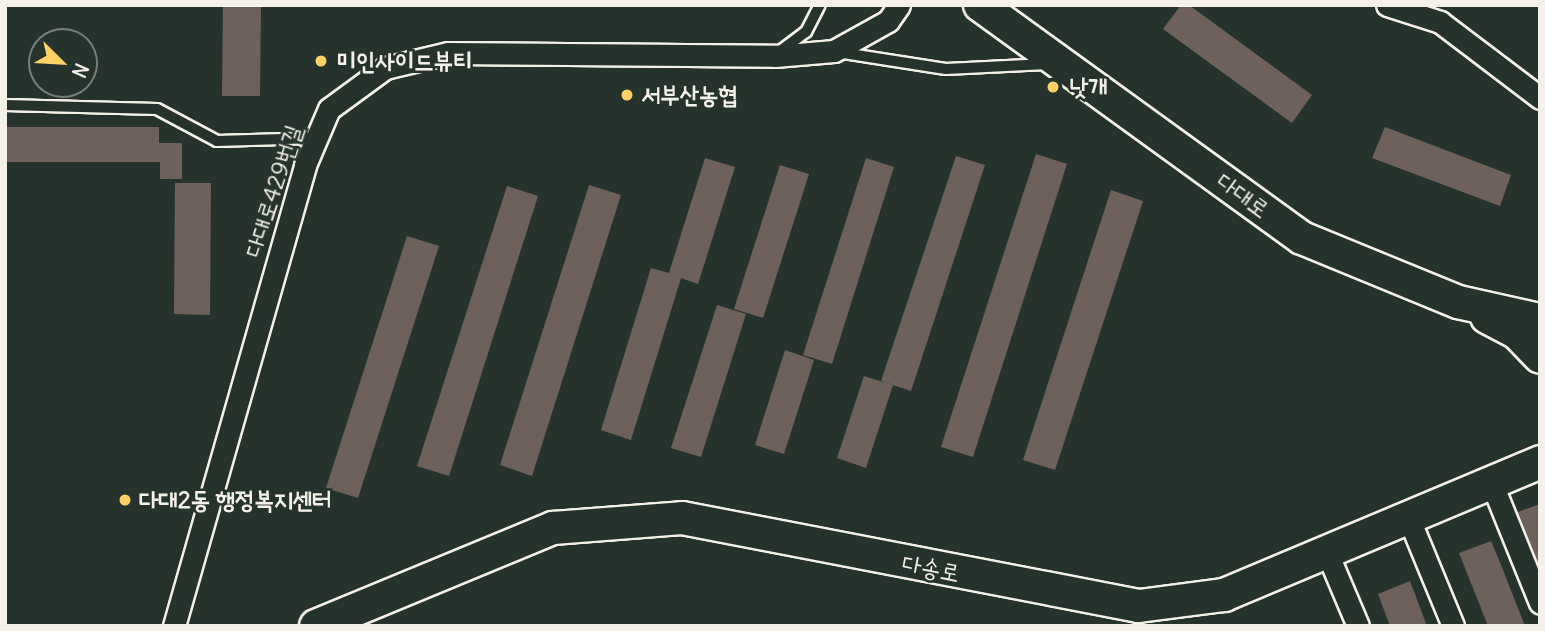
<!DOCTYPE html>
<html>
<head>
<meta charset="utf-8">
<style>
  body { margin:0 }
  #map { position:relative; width:1545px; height:631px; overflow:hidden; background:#26332d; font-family:Delius,"Poor Story",sans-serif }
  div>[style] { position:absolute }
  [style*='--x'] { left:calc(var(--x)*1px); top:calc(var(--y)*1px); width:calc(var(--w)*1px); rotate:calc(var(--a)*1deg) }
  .building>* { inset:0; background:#6e615c }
  .roads { filter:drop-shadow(2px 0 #f4f1e8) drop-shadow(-2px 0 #f4f1e8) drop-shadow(0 2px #f4f1e8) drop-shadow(0 -2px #f4f1e8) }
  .lane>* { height:10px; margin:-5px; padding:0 5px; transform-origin:5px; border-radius:5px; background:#26332d }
  .street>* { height:21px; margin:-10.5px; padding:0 10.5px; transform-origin:10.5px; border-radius:10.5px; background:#26332d }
  .secondary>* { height:32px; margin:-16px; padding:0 16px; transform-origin:16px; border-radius:16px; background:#26332d }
  .dots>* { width:19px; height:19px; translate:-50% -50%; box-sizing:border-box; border:4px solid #26332d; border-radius:50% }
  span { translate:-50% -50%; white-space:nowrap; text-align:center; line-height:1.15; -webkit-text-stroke:5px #26332d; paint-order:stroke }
  .poi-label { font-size:24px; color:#f4f1e8; font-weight:700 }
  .left { translate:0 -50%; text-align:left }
  .street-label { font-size:24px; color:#f4f1e8 }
  .frame { position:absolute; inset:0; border:7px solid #f4f1e8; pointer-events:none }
  .north { position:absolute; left:28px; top:28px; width:70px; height:70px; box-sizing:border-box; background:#26332d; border:2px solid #787f78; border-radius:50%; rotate:114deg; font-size:19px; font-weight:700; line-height:28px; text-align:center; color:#f4f1e8 }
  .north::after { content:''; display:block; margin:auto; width:24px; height:32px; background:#ffd166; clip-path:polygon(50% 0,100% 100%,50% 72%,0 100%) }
</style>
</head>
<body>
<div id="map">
  <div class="building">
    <i style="clip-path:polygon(223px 5px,261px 5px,260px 96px,222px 96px)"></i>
    <i style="clip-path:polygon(1181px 5px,1189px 5px,1312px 95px,1292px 123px,1163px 29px)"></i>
    <i style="clip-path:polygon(5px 127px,159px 127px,159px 143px,182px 143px,182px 179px,160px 179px,160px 162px,5px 162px)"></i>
    <i style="clip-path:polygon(1385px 127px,1511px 175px,1500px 206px,1372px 158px)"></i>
    <i style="clip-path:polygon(1036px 154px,1067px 164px,973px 457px,941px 447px)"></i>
    <i style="clip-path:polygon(956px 156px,985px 165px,911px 391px,881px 381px)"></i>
    <i style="clip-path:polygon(705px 158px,735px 167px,698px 284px,681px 278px,631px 440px,601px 430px,651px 268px,669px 273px)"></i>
    <i style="clip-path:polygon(866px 158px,894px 167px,832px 364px,803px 355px)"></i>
    <i style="clip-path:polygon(780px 165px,809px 174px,763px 318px,734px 309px)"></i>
    <i style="clip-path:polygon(175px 183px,211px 183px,210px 315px,174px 314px)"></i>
    <i style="clip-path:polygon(589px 185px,621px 195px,532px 476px,500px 465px)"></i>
    <i style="clip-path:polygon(507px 186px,538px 196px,449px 476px,417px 466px)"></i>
    <i style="clip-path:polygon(1111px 190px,1143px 201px,1055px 470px,1023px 460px)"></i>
    <i style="clip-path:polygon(407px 236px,439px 246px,358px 498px,326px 488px)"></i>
    <i style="clip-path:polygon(717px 305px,746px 314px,701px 457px,671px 448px)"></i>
    <i style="clip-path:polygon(785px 350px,814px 360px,784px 454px,755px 445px)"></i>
    <i style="clip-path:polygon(864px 376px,893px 385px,866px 468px,837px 458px)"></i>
    <i style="clip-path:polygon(1540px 504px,1540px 567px,1518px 512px)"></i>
    <i style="clip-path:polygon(1491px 541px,1499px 560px,1525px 626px,1488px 626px,1459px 553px)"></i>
    <i style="clip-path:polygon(1410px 581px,1427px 626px,1390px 626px,1378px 594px)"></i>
  </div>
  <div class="roads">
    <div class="lane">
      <i style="--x:779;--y:52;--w:34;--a:-37"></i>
      <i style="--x:806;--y:32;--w:30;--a:-63"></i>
      <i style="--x:837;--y:52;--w:110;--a:8.9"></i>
      <i style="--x:946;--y:69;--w:101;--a:-2.8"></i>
      <i style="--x:5;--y:105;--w:152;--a:1.5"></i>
      <i style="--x:157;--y:109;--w:68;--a:28.1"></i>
      <i style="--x:217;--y:141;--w:100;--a:-1.7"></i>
    </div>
    <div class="street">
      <i style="--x:1387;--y:5;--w:56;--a:17.8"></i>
      <i style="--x:1440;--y:22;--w:126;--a:37.2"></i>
      <i style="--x:1492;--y:484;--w:128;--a:68"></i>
      <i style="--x:1409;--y:519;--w:116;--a:67.6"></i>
      <i style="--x:1328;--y:555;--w:77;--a:67.1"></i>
      <i style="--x:174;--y:626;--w:479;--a:-74.1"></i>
      <i style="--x:305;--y:165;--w:61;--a:-66.8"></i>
      <i style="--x:329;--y:109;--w:69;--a:-36.2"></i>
      <i style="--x:385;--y:68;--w:65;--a:-13.4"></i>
      <i style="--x:448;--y:53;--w:327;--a:0.5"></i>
      <i style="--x:775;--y:56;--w:59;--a:-4.8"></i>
      <i style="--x:834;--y:51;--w:62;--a:-29.1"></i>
      <i style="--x:888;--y:21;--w:19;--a:-55"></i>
    </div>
    <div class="secondary">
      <i style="--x:980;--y:5;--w:397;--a:35.9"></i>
      <i style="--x:1302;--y:238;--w:169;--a:22.3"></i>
      <i style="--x:1458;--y:302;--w:84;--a:12.4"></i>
      <i style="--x:1487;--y:317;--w:34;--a:28"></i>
      <i style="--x:1517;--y:333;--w:33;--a:46"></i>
      <i style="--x:316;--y:626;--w:256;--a:-22.5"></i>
      <i style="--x:553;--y:528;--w:129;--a:-4.4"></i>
      <i style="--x:682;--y:518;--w:465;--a:10.9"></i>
      <i style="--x:1139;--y:606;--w:86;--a:-7.4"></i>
      <i style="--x:1224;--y:595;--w:343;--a:-22.8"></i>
    </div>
  </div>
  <div class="dots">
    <i style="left:321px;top:61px;background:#ffd166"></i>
    <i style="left:1053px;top:87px;background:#ffd166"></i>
    <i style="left:627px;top:95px;background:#ffd166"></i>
    <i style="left:125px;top:500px;background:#ffd166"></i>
  </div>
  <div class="poi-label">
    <span class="left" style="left:337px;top:61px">미인사이드뷰티</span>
    <span class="left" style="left:1069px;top:87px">낫개</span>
    <span class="left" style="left:641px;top:95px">서부산농협</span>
    <span class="left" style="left:139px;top:500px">다대2동 행정복지센터</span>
  </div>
  <div class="street-label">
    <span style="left:273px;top:191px;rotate:-72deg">다대로429번길</span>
    <span style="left:1243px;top:195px;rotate:36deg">다대로</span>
    <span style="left:931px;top:568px;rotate:11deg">다송로</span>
  </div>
  <div class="frame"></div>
  <div class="north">N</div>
</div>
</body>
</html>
